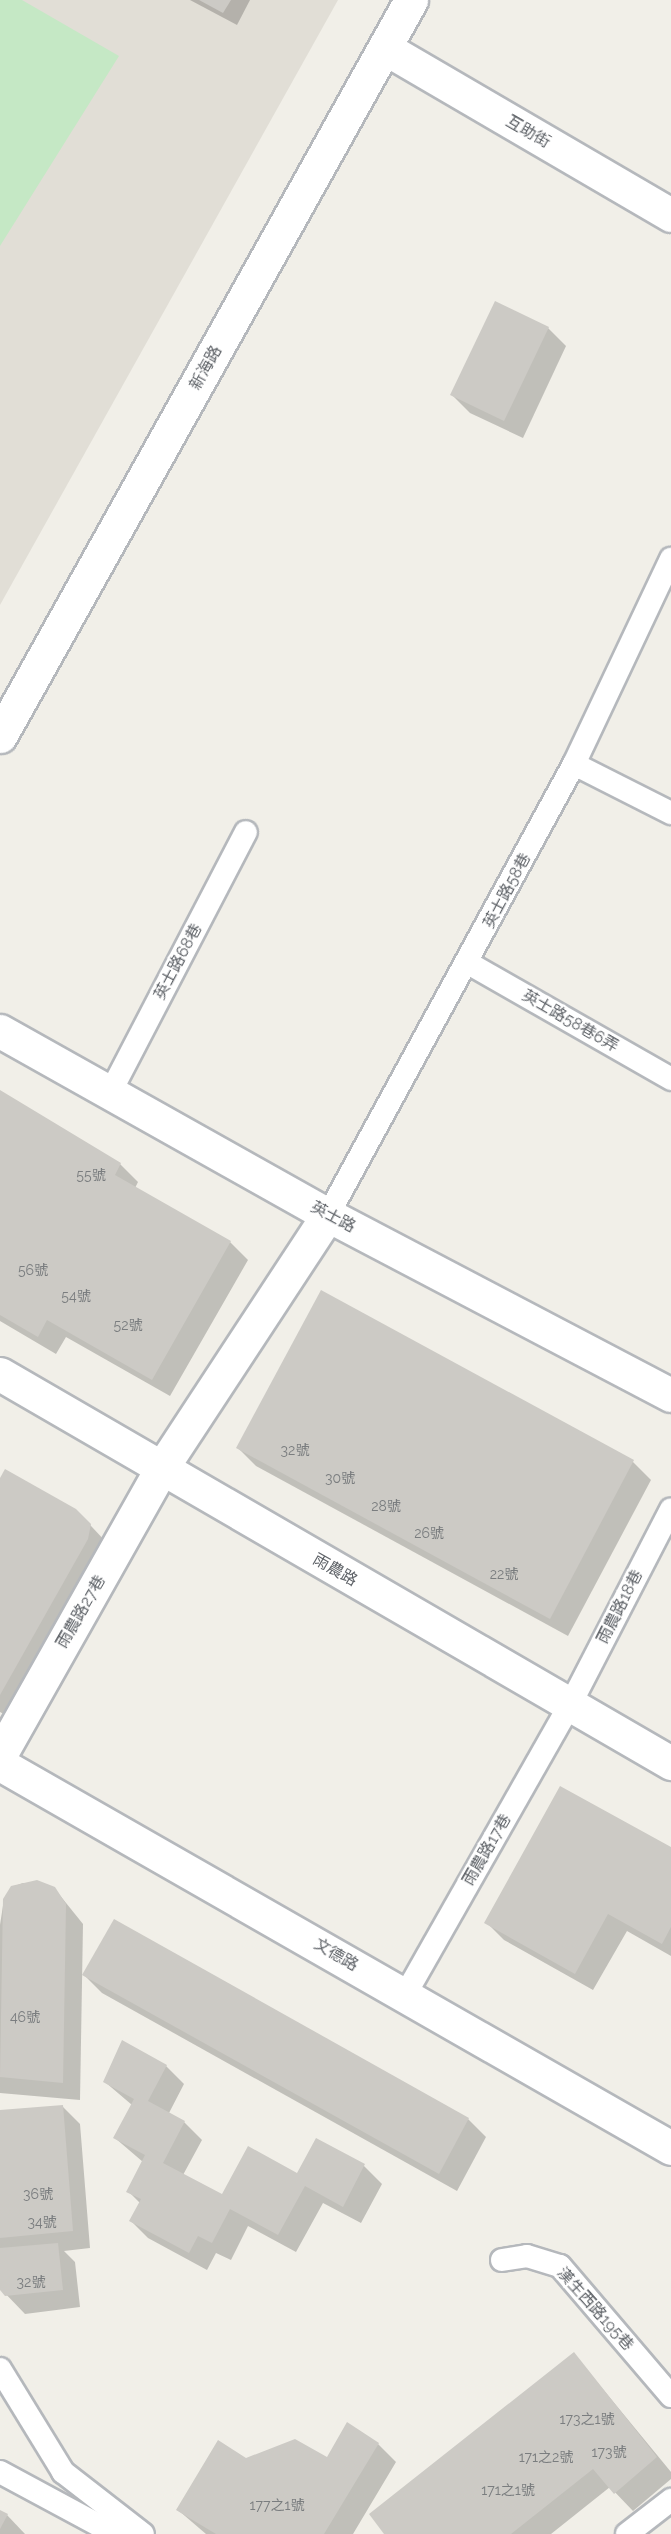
<!DOCTYPE html>
<html>
<head>
<meta charset="utf-8">
<style>
  body { margin:0 }
  #map { position:relative; width:671px; height:2534px; overflow:hidden; background:#f1efe8; font-family:Raleway,"Noto Sans TC",sans-serif }
  div>[style] { position:absolute }
  [style*='--x'] { left:calc(var(--x)*1px); top:calc(var(--y)*1px); width:calc(var(--w)*1px); rotate:calc(var(--a)*1deg) }
  .education>* { inset:0; background:#e1ded6 }
  .green>* { inset:0; background:#c5e8c5 }
  .shadow>* { inset:0; background:#0003 }
  .building>* { inset:0; background:#cccac5 }
  .roads { filter:drop-shadow(2px 0 #b5b8bc) drop-shadow(-2px 0 #b5b8bc) drop-shadow(0 2px #b5b8bc) drop-shadow(0 -2px #b5b8bc) }
  .lane>* { height:22px; margin:-11px; padding:0 11px; transform-origin:11px; border-radius:11px; background:#fff }
  .street>* { height:33px; margin:-16.5px; padding:0 16.5px; transform-origin:16.5px; border-radius:16.5px; background:#fff }
  .secondary>* { height:33px; margin:-16.5px; padding:0 16.5px; transform-origin:16.5px; border-radius:16.5px; background:#fff }
  span { translate:-50% -50%; white-space:nowrap; text-align:center; line-height:1.15; -webkit-text-stroke:4.5px #fff; paint-order:stroke }
  .number-label { font-size:14px; color:#7a7d7f }
  .number-label span { -webkit-text-stroke-width:0 }
  .street-label { font-size:16px; color:#5f6368 }
</style>
</head>
<body>
<div id="map">
  <div class="education">
    <i style="clip-path:polygon(0 0,338px 0,0 605px)"></i>
  </div>
  <div class="green">
    <i style="clip-path:polygon(0 0,22px 0,119px 56px,0 246px)"></i>
  </div>
  <div class="shadow">
    <i style="clip-path:polygon(190px 0,250px 0,237px 25px)"></i>
    <i style="clip-path:polygon(495px 303px,548px 328px,566px 346px,523px 438px,470px 413px,452px 395px)"></i>
    <i style="clip-path:polygon(0 1092px,120px 1164px,138px 1182px,135px 1188px,230px 1242px,248px 1260px,170px 1396px,66px 1337px,56px 1354px,0 1321px)"></i>
    <i style="clip-path:polygon(322px 1292px,633px 1462px,651px 1480px,568px 1636px,256px 1466px,238px 1448px)"></i>
    <i style="clip-path:polygon(0 1481px,76px 1510px,108px 1544px,11px 1718px,0 1712px)"></i>
    <i style="clip-path:polygon(671px 1849px,671px 1956px,627px 1931px,593px 1990px,504px 1940px,486px 1922px)"></i>
    <i style="clip-path:polygon(23px 1883px,54px 1888px,83px 1924px,80px 2100px,0 2093px,0 1925px,4px 1899px,12px 1887px)"></i>
    <i style="clip-path:polygon(84px 1975px,468px 2119px,486px 2137px,457px 2191px,102px 1993px)"></i>
    <i style="clip-path:polygon(166px 2066px,184px 2084px,169px 2113px,184px 2122px,202px 2140px,183px 2175px,223px 2196px,297px 2175px,316px 2140px,364px 2166px,382px 2184px,361px 2223px,323px 2203px,296px 2252px,248px 2226px,231px 2260px,216px 2253px,207px 2270px,148px 2238px,131px 2221px,140px 2203px,128px 2191px,143px 2162px,115px 2138px,132px 2105px,105px 2082px)"></i>
    <i style="clip-path:polygon(62px 2106px,80px 2124px,90px 2248px,64px 2251px,75px 2262px,80px 2307px,25px 2314px,0 2288px,0 2112px)"></i>
    <i style="clip-path:polygon(574px 2354px,671px 2472px,671px 2479px,633px 2511px,610px 2487px,551px 2534px,386px 2534px)"></i>
    <i style="clip-path:polygon(347px 2425px,378px 2444px,396px 2462px,353px 2534px,206px 2534px,178px 2510px,246px 2459px,327px 2459px)"></i>
    <i style="clip-path:polygon(0 2511px,7px 2515px,25px 2534px,0 2534px)"></i>
  </div>
  <div class="building">
    <i style="clip-path:polygon(199px 0,231px 0,223px 13px)"></i>
    <i style="clip-path:polygon(495px 301px,549px 327px,504px 421px,450px 395px)"></i>
    <i style="clip-path:polygon(0 1090px,121px 1163px,115px 1175px,231px 1241px,152px 1380px,47px 1320px,38px 1337px,0 1315px)"></i>
    <i style="clip-path:polygon(321px 1290px,634px 1460px,550px 1619px,236px 1448px)"></i>
    <i style="clip-path:polygon(5px 1469px,76px 1509px,91px 1524px,88px 1539px,0 1695px,0 1478px)"></i>
    <i style="clip-path:polygon(560px 1786px,671px 1847px,671px 1927px,662px 1944px,608px 1914px,575px 1974px,484px 1923px)"></i>
    <i style="clip-path:polygon(37px 1880px,55px 1887px,66px 1904px,63px 2083px,0 2077px,3px 1899px,11px 1886px)"></i>
    <i style="clip-path:polygon(114px 1919px,469px 2118px,439px 2174px,82px 1975px)"></i>
    <i style="clip-path:polygon(122px 2040px,167px 2065px,148px 2101px,185px 2121px,163px 2163px,222px 2194px,248px 2146px,297px 2173px,316px 2138px,365px 2164px,343px 2207px,305px 2186px,278px 2235px,230px 2209px,212px 2243px,198px 2236px,189px 2253px,129px 2221px,141px 2199px,126px 2192px,145px 2155px,113px 2138px,134px 2099px,103px 2082px)"></i>
    <i style="clip-path:polygon(63px 2105px,73px 2231px,0 2238px,0 2110px)"></i>
    <i style="clip-path:polygon(58px 2243px,63px 2290px,5px 2296px,0 2290px,0 2248px)"></i>
    <i style="clip-path:polygon(574px 2352px,657px 2457px,614px 2494px,593px 2469px,511px 2534px,384px 2534px,369px 2514px)"></i>
    <i style="clip-path:polygon(347px 2422px,379px 2443px,324px 2534px,216px 2534px,176px 2510px,218px 2440px,246px 2458px,295px 2439px,327px 2457px)"></i>
    <i style="clip-path:polygon(0 2510px,8px 2514px,0 2529px)"></i>
  </div>
  <div class="roads">
    <div class="lane">
      <i style="--x:574;--y:764;--w:109;--a:26.8"></i>
      <i style="--x:468;--y:963;--w:234;--a:29.7"></i>
      <i style="--x:110;--y:1093;--w:294;--a:-62.5"></i>
      <i style="--x:328;--y:1215;--w:514;--a:-61.39"></i>
      <i style="--x:574;--y:764;--w:227;--a:-64.7"></i>
      <i style="--x:405;--y:1995;--w:334;--a:-60.4"></i>
      <i style="--x:570;--y:1705;--w:220;--a:-62.7"></i>
      <i style="--x:502;--y:2260;--w:25;--a:-9"></i>
      <i style="--x:527;--y:2256;--w:34;--a:17"></i>
      <i style="--x:560;--y:2266;--w:171;--a:49.5"></i>
      <i style="--x:0;--y:2369;--w:121;--a:58.5"></i>
      <i style="--x:63;--y:2472;--w:101;--a:37.8"></i>
      <i style="--x:0;--y:2472;--w:131;--a:28.3"></i>
      <i style="--x:627;--y:2534;--w:56;--a:-37.7"></i>
    </div>
    <div class="street">
      <i style="--x:385;--y:48;--w:331;--a:30.3"></i>
      <i style="--x:0;--y:1031;--w:376;--a:29.3"></i>
      <i style="--x:328;--y:1215;--w:387;--a:27.7"></i>
      <i style="--x:0;--y:1374;--w:776;--a:30.1"></i>
      <i style="--x:0;--y:1755;--w:328;--a:-60.6"></i>
      <i style="--x:161;--y:1469;--w:304;--a:-56.7"></i>
      <i style="--x:0;--y:1764;--w:773;--a:29.78"></i>
    </div>
    <div class="secondary">
      <i style="--x:0;--y:736;--w:843;--a:-60.82"></i>
    </div>
  </div>
  <div class="number-label">
    <span style="left:91px;top:1175px">55號</span>
    <span style="left:33px;top:1270px">56號</span>
    <span style="left:76px;top:1296px">54號</span>
    <span style="left:128px;top:1325px">52號</span>
    <span style="left:295px;top:1450px">32號</span>
    <span style="left:340px;top:1478px">30號</span>
    <span style="left:386px;top:1506px">28號</span>
    <span style="left:429px;top:1533px">26號</span>
    <span style="left:504px;top:1574px">22號</span>
    <span style="left:25px;top:2017px">46號</span>
    <span style="left:38px;top:2194px">36號</span>
    <span style="left:42px;top:2222px">34號</span>
    <span style="left:31px;top:2282px">32號</span>
    <span style="left:587px;top:2419px">173之1號</span>
    <span style="left:609px;top:2452px">173號</span>
    <span style="left:546px;top:2457px">171之2號</span>
    <span style="left:508px;top:2490px">171之1號</span>
    <span style="left:277px;top:2505px">177之1號</span>
  </div>
  <div class="street-label">
    <span style="left:528px;top:132px;rotate:30deg">互助街</span>
    <span style="left:206px;top:368px;rotate:-61deg">新海路</span>
    <span style="left:507px;top:891px;rotate:-62deg">英士路58巷</span>
    <span style="left:178px;top:962px;rotate:-62deg">英士路68巷</span>
    <span style="left:570px;top:1021px;rotate:30deg">英士路58巷6弄</span>
    <span style="left:333px;top:1217px;rotate:28deg">英士路</span>
    <span style="left:335px;top:1570px;rotate:30deg">雨農路</span>
    <span style="left:620px;top:1607px;rotate:-63deg">雨農路18巷</span>
    <span style="left:81px;top:1612px;rotate:-60deg">雨農路27巷</span>
    <span style="left:487px;top:1850px;rotate:-60deg">雨農路17巷</span>
    <span style="left:336px;top:1955px;rotate:30deg">文德路</span>
    <span style="left:595px;top:2309px;rotate:48deg">漢生西路195巷</span>
  </div>
</div>
</body>
</html>
